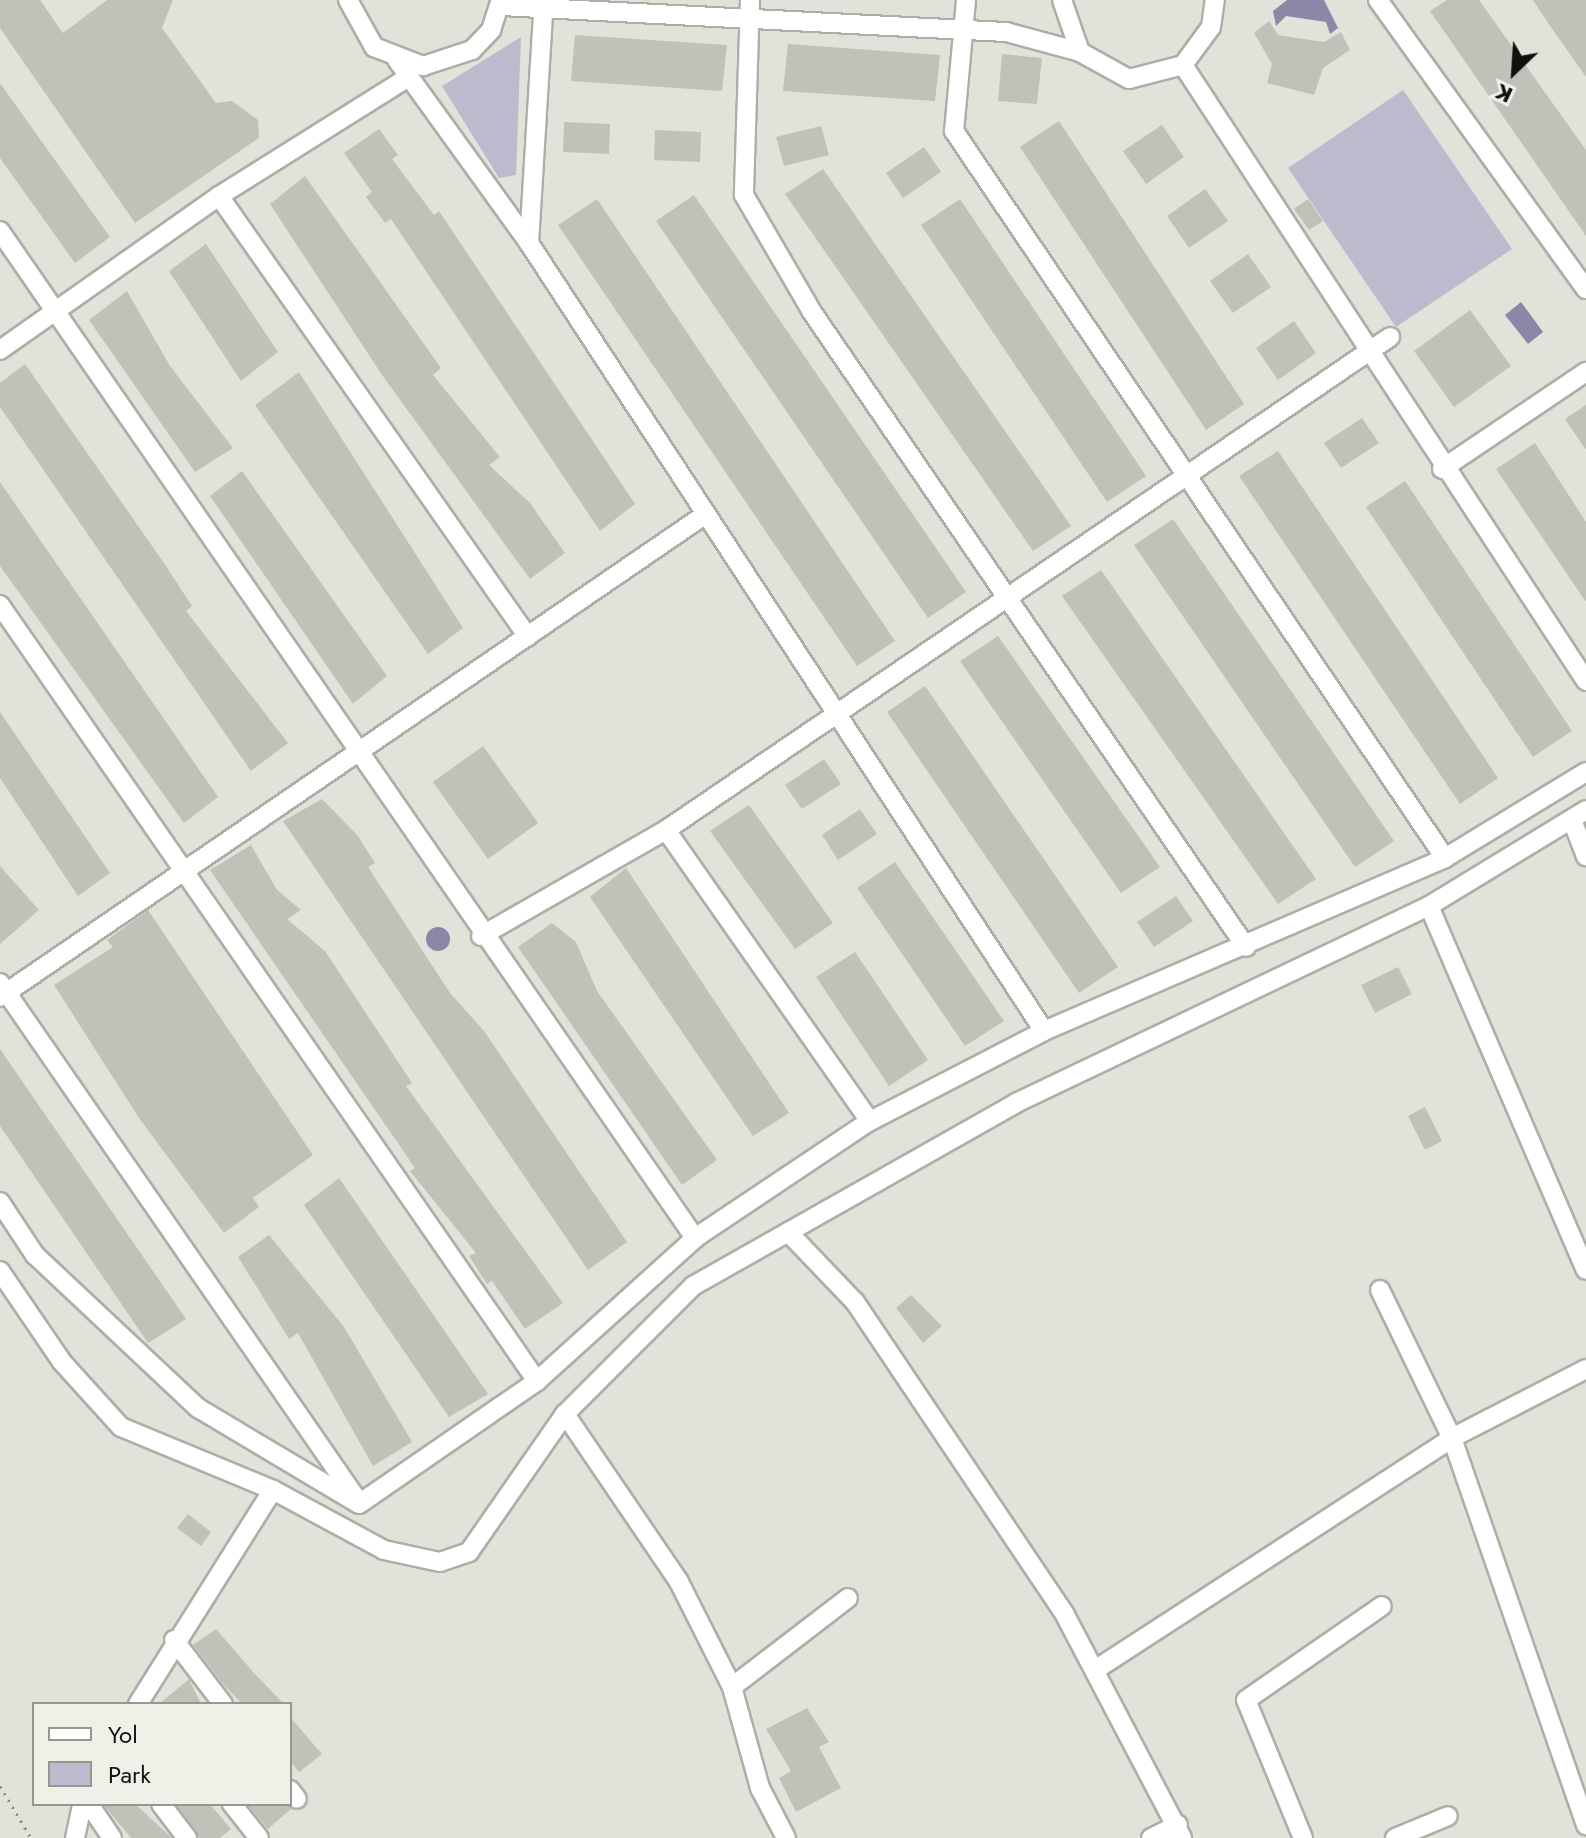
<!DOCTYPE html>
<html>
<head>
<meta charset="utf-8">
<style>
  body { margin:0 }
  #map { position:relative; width:1586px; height:1838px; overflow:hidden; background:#e1e3db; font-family:Jost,sans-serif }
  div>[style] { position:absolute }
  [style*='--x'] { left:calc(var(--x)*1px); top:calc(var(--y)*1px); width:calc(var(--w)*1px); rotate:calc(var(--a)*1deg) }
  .green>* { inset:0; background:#bcbbce }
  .water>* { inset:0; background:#8a88a6 }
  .round { border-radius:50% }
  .building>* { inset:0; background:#c0c2ba }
  .path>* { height:3px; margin-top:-1.5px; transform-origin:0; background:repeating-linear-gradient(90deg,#898a84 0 2px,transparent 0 8px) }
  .roads { filter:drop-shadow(2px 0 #adafa7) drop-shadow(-2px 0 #adafa7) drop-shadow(0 2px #adafa7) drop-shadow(0 -2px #adafa7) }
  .minor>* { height:18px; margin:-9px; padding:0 9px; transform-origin:9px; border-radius:9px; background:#fff }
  span { translate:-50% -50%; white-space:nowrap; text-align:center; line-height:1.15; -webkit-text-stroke:7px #eef1e8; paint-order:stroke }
  .legend { position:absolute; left:32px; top:1702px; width:260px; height:104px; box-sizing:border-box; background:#eef1e8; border:2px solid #959791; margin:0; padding:10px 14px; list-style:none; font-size:24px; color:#10110e }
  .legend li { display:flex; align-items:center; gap:16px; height:40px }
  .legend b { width:40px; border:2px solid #959791 }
  .north { position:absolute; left:1474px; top:32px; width:80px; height:80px; -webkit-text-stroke:6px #eef1e8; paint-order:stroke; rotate:205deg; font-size:22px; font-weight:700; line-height:32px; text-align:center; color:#10110e }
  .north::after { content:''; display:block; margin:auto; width:28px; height:36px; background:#10110e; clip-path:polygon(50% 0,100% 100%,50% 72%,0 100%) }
</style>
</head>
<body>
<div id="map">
  <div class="green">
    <i style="clip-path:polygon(521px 37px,516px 175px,499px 178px,442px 86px)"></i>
    <i style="clip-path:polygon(1403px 90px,1512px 249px,1396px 327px,1288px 168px)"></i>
  </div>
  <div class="water">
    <i style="clip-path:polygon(1287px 0,1324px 0,1338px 28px,1330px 34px,1326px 22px,1286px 16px,1276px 26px,1273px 11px)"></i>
    <i style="clip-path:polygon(1521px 302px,1543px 332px,1528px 344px,1505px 315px)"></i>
    <i class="round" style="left:426px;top:927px;width:24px;height:24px"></i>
  </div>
  <div class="building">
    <i style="clip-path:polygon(0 0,40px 0,63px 33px,107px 0,173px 0,162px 28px,216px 103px,232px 101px,258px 120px,259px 138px,135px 223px,0 28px)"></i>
    <i style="clip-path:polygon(1447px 0,1479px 0,1586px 150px,1586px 236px,1430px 11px)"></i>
    <i style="clip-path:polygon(1533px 0,1586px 0,1586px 77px,1548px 23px)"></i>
    <i style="clip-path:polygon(1269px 21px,1278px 35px,1324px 42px,1341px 32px,1350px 50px,1323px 68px,1314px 95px,1267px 83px,1272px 64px,1254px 33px)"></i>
    <i style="clip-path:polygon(575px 35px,727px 45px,722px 91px,571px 81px)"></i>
    <i style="clip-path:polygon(788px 44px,940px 55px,935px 101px,783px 91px)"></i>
    <i style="clip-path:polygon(1002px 54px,1042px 58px,1037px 104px,998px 101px)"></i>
    <i style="clip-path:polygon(0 83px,110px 237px,75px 263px,0 158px)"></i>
    <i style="clip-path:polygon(1059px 121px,1244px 404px,1206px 430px,1020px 147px)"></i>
    <i style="clip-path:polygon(564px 122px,610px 124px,609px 154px,563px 152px)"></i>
    <i style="clip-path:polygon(1162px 125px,1184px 157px,1146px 184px,1123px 151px)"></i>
    <i style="clip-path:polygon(821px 126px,829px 155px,784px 166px,776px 137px)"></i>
    <i style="clip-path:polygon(379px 129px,398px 155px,392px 159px,434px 215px,439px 211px,635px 504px,600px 531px,391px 219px,385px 223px,366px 197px,372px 192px,344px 153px)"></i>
    <i style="clip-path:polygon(655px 130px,701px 132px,700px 162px,654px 160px)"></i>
    <i style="clip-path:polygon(924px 147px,941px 172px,903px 198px,886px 173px)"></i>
    <i style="clip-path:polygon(823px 169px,1071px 526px,1033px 551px,785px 194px)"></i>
    <i style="clip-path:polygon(305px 176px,441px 368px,433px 375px,500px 457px,489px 465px,530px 503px,565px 553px,530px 579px,382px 375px,270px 204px)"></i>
    <i style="clip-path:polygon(1205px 189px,1228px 221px,1189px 248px,1167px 216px)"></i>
    <i style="clip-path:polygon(694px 195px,966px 592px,928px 618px,656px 221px)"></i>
    <i style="clip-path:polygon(597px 199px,895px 641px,857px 666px,558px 225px)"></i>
    <i style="clip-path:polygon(960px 199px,1146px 476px,1107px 502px,921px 225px)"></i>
    <i style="clip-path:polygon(1308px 199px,1323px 221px,1309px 230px,1294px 209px)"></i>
    <i style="clip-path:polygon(206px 244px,278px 352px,241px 381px,169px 271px)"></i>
    <i style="clip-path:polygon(1248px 254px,1271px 287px,1233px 313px,1210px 281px)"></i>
    <i style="clip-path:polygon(127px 291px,170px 366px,233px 448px,195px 472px,89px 320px)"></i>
    <i style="clip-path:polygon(1470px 310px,1511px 366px,1454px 407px,1414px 351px)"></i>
    <i style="clip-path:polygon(1294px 321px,1316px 353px,1278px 380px,1256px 348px)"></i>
    <i style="clip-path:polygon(25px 364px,164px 563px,192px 606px,186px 611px,288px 743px,251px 771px,0 407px,0 383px)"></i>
    <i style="clip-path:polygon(299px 372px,463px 628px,428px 654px,255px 405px)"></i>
    <i style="clip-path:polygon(1586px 405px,1586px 450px,1565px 419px)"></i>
    <i style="clip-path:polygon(1362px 418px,1379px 443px,1341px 468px,1324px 443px)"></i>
    <i style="clip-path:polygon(1535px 443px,1586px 522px,1586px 602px,1496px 469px)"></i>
    <i style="clip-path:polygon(1278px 451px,1498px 778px,1460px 804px,1239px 476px)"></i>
    <i style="clip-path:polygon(242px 471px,387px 676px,353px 704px,210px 496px)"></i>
    <i style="clip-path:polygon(1405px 481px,1572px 731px,1533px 757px,1366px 507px)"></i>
    <i style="clip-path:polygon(0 482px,218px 797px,184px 823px,0 566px)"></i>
    <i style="clip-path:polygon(1173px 519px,1394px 841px,1355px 867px,1134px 545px)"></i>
    <i style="clip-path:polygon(1101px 570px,1316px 879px,1278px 904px,1062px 596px)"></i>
    <i style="clip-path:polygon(998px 636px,1160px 867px,1121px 893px,960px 661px)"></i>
    <i style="clip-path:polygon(925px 686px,1118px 967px,1079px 993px,887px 712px)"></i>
    <i style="clip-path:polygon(0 712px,110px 873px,78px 896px,0 778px)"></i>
    <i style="clip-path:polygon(483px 746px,538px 823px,488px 859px,433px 782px)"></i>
    <i style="clip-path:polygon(824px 759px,841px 784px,802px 809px,785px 785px)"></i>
    <i style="clip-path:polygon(322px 799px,358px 836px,375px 863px,368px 867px,450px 993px,484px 1031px,627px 1242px,588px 1270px,283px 821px)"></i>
    <i style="clip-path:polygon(749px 805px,833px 923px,795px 949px,710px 831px)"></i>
    <i style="clip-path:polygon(860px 809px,877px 834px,838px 860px,822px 835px)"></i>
    <i style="clip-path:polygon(251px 845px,277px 890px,301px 910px,287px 919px,325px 951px,412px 1083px,406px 1086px,563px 1303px,525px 1329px,492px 1281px,487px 1284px,469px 1256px,476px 1253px,410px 1171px,415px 1168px,210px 870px)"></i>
    <i style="clip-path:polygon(895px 862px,1004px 1021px,965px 1046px,857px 888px)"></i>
    <i style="clip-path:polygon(0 866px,39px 910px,0 944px)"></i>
    <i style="clip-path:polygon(626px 868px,789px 1113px,753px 1136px,590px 897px)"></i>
    <i style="clip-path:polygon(1176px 896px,1193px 921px,1154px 947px,1137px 922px)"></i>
    <i style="clip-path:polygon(148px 910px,313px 1155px,253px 1198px,259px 1207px,224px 1233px,139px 1118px,54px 985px,113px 947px,107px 940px)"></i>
    <i style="clip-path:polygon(552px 923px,576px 942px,597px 991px,717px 1160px,682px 1185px,518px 947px)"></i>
    <i style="clip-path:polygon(855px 952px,928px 1060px,889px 1086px,816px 977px)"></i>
    <i style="clip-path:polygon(1398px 967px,1412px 994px,1375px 1013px,1361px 985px)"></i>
    <i style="clip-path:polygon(0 1049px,186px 1319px,148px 1343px,0 1126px)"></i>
    <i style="clip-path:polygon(1425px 1107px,1442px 1141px,1425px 1150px,1408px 1116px)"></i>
    <i style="clip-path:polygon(339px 1178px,488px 1394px,449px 1417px,304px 1205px)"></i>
    <i style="clip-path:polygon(269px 1235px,344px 1327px,412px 1442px,373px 1466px,298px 1333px,289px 1339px,238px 1257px)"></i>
    <i style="clip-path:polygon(911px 1295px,942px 1326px,923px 1343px,896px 1308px)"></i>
    <i style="clip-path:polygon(188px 1514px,211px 1532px,201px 1546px,177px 1528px)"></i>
    <i style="clip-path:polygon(216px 1629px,254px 1673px,284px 1704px,242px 1704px,224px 1685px,193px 1645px)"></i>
    <i style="clip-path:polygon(189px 1679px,201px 1704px,159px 1704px)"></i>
    <i style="clip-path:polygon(807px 1708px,829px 1742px,819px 1747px,841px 1788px,796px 1812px,779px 1778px,791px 1771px,766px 1729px)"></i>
    <i style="clip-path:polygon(290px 1717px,322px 1754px,299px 1772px,290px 1761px)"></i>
    <i style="clip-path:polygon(103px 1804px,135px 1804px,172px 1838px,131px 1838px)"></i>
    <i style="clip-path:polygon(176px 1804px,210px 1804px,231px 1829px,220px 1838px,199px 1838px)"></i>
    <i style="clip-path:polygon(247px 1804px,286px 1804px,291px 1809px,268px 1829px)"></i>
  </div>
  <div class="path">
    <i style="--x:0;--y:1786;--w:61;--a:59.2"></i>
  </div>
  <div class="roads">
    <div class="minor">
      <i style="--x:348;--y:0;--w:54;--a:61"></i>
      <i style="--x:374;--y:47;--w:53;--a:21.2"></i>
      <i style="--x:423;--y:66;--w:52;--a:-18.1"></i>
      <i style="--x:472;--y:50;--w:28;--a:-46"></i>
      <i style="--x:491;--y:30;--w:32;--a:-72"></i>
      <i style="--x:750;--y:0;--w:195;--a:91.8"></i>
      <i style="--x:744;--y:195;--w:135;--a:59.8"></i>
      <i style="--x:812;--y:312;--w:769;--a:55.65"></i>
      <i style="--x:966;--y:0;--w:132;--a:95.2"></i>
      <i style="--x:954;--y:131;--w:877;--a:55.97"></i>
      <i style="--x:1062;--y:0;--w:55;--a:70.9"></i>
      <i style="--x:1080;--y:52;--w:56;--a:28.9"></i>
      <i style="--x:1129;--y:79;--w:56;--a:-14.5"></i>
      <i style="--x:1183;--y:65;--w:47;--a:-53.6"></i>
      <i style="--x:1211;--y:27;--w:27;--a:-82"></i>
      <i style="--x:1378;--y:0;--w:356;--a:54.3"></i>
      <i style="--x:501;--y:6;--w:506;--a:2.95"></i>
      <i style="--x:1006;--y:32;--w:77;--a:15.1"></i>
      <i style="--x:397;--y:60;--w:226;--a:54.2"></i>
      <i style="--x:529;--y:243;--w:941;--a:56.83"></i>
      <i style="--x:1183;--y:65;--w:736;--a:56.81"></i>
      <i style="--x:219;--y:196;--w:538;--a:54.98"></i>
      <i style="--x:0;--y:231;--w:1224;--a:55.39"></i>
      <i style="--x:529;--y:243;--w:243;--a:-86.5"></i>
      <i style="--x:0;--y:350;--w:268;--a:-35.1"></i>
      <i style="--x:219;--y:196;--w:224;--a:-32.1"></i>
      <i style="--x:1442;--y:469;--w:174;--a:-34"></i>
      <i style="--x:0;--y:605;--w:944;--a:55.32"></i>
      <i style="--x:1572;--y:820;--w:39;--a:69"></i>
      <i style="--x:666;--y:830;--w:355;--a:55"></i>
      <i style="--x:1429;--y:906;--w:396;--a:66.7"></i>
      <i style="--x:481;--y:936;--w:213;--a:-29.8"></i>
      <i style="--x:666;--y:830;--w:876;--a:-34.25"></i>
      <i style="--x:0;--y:983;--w:626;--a:55.35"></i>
      <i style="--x:0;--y:997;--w:855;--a:-34.38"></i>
      <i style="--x:0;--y:1202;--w:64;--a:56.6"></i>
      <i style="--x:35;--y:1255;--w:224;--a:43.2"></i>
      <i style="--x:198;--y:1408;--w:187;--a:30.8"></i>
      <i style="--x:359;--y:1504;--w:216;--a:-34.6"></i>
      <i style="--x:537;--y:1381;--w:213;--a:-42.1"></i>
      <i style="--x:695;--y:1238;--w:211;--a:-33.8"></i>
      <i style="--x:870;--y:1121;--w:196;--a:-27.3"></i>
      <i style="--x:1044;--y:1031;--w:437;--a:-23.3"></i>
      <i style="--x:1445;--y:858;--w:165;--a:-31.4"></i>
      <i style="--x:788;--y:1232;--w:97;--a:46.3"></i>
      <i style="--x:855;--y:1302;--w:375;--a:56.1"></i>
      <i style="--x:1064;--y:1613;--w:254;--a:62.3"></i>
      <i style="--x:0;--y:1271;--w:110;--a:55.7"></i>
      <i style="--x:62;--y:1362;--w:88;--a:47.8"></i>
      <i style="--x:121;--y:1427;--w:165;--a:22.5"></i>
      <i style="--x:273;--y:1490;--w:126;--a:28.4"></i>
      <i style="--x:384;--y:1550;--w:57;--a:12.1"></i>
      <i style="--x:440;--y:1562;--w:31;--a:-19"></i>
      <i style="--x:469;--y:1552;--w:168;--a:-55.2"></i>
      <i style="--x:565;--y:1414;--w:181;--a:-45"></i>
      <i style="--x:693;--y:1286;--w:371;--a:-29.5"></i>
      <i style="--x:1016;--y:1103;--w:458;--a:-25.5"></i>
      <i style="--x:1429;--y:906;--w:184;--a:-31.4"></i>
      <i style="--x:1380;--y:1290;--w:165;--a:64.1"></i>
      <i style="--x:1452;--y:1438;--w:410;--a:70.9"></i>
      <i style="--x:565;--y:1414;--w:203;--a:55.8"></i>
      <i style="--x:679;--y:1582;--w:118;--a:63.2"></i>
      <i style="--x:732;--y:1687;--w:105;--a:74.5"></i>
      <i style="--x:760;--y:1788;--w:56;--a:62.5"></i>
      <i style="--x:174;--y:1640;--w:81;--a:52.6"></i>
      <i style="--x:1095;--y:1670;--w:426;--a:-33"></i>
      <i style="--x:1452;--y:1438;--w:151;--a:-27.2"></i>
      <i style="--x:732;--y:1687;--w:146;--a:-37.5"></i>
      <i style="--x:138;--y:1704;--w:253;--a:-57.8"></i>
      <i style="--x:290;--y:1790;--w:11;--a:52"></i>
      <i style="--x:89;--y:1804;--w:41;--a:55.9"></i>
      <i style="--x:161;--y:1804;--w:43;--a:52.6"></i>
      <i style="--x:232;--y:1804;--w:43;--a:51.5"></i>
      <i style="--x:75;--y:1838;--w:35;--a:-78"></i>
      <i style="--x:1151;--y:1838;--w:30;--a:-26"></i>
      <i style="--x:1303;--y:1838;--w:149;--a:-112.4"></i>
      <i style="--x:1246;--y:1700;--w:165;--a:-34.7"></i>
      <i style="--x:1395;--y:1838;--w:57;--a:-22.5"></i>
    </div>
  </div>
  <ul class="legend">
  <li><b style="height:10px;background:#fff"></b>Yol</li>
  <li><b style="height:22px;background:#bcbbce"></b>Park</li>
  </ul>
  <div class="north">K</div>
</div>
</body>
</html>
